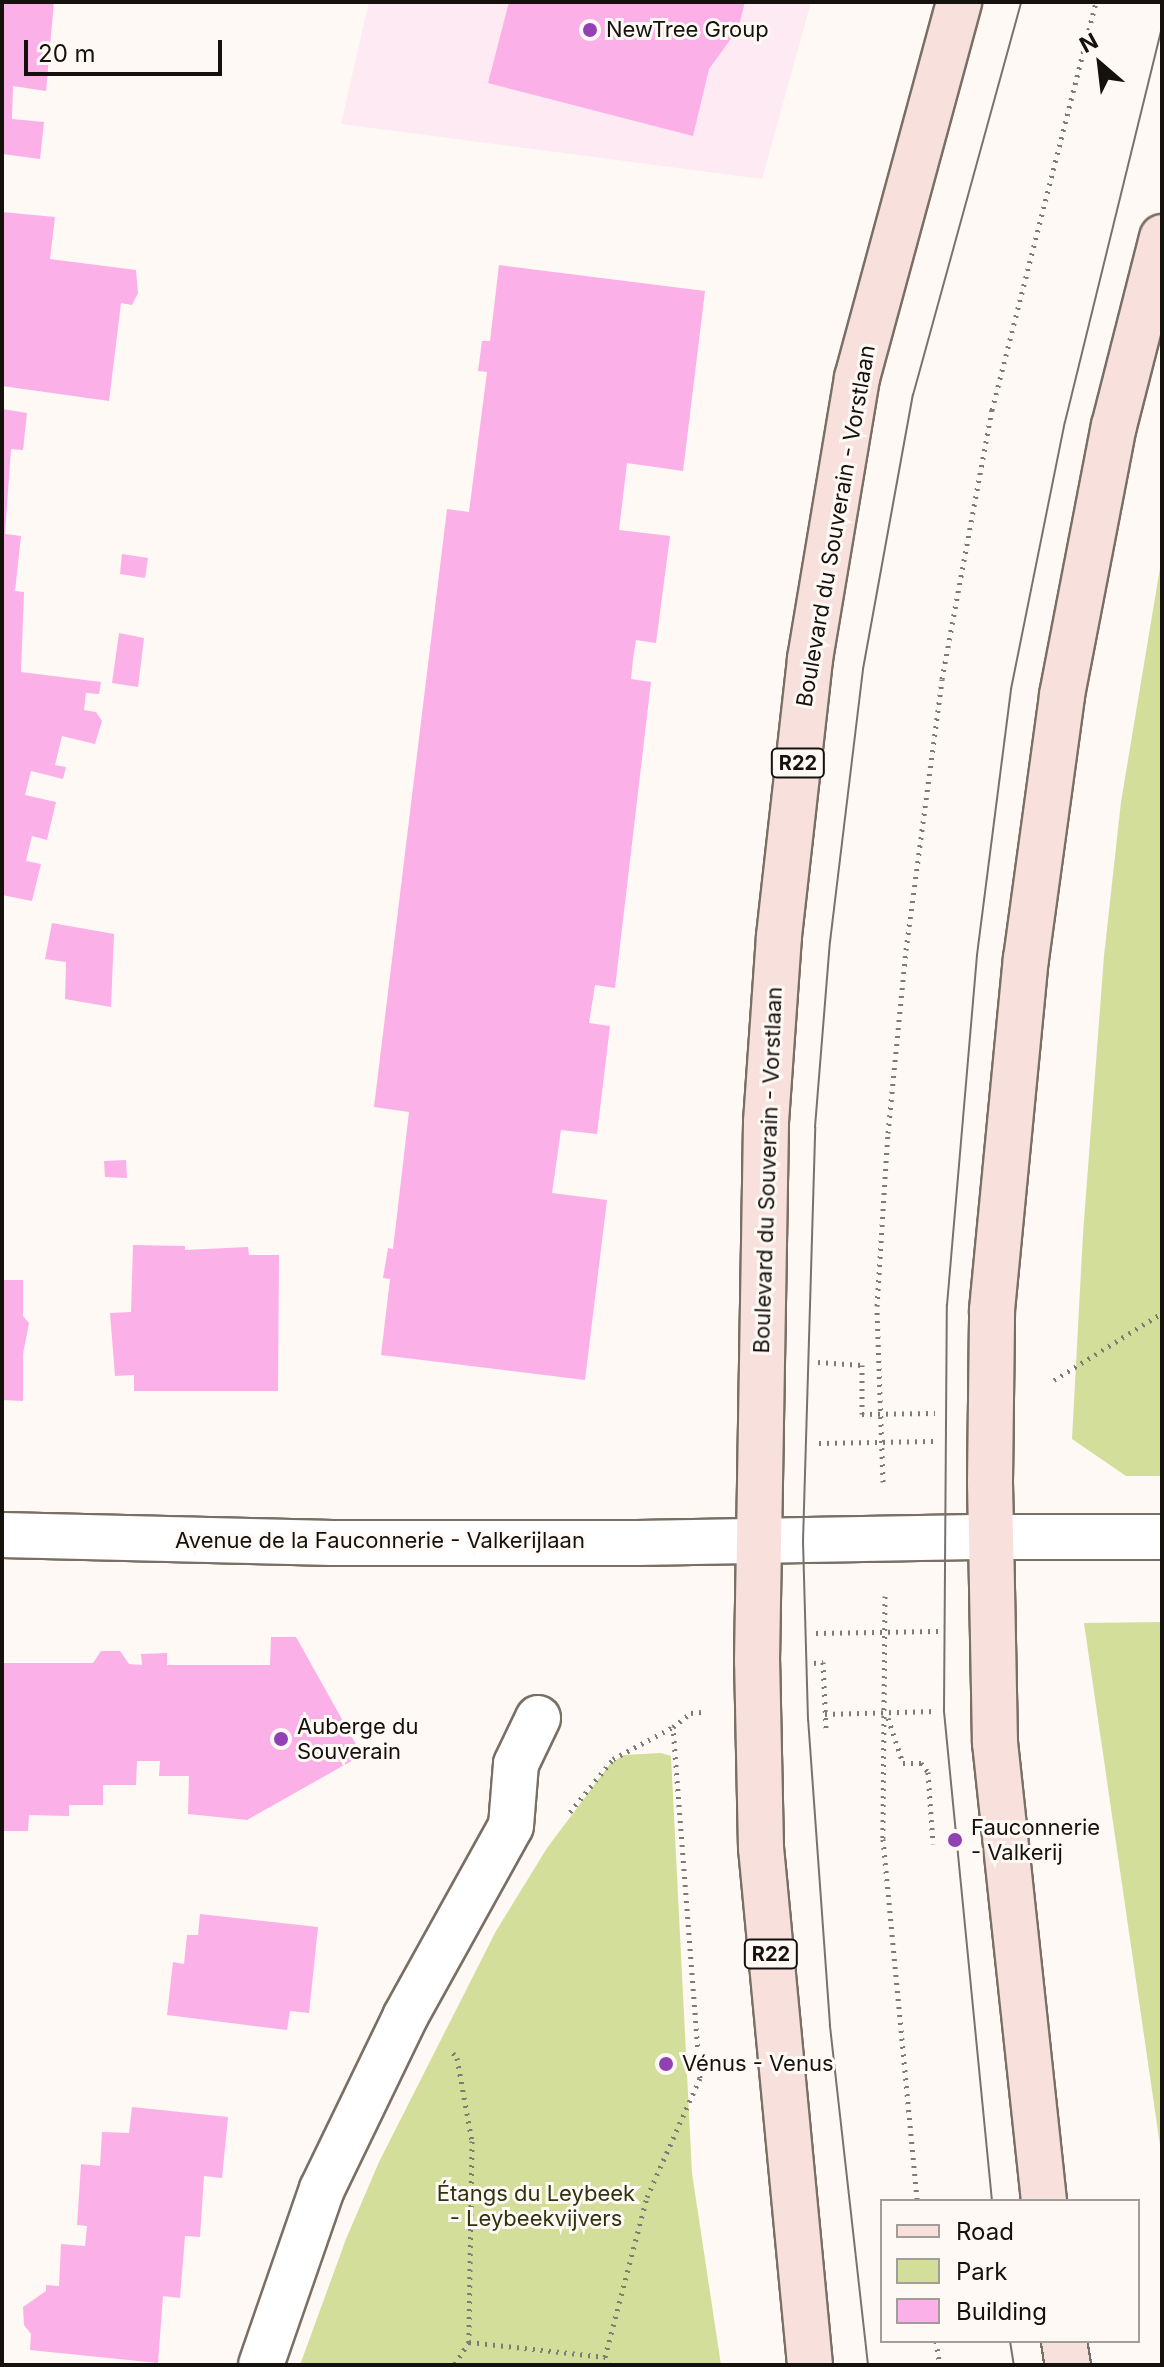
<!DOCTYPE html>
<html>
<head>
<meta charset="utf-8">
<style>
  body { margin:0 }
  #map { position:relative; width:1164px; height:2367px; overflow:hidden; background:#fef9f4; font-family:Inter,sans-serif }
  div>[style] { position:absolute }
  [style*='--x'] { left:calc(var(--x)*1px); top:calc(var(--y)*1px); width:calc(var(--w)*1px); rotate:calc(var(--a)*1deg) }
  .commercial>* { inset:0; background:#fdeaf3 }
  .green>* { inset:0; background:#d2de9a }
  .building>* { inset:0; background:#fcb0e8 }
  .path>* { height:5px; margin-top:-2.5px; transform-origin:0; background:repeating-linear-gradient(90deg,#7e7a76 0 2px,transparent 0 8px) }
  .roads { filter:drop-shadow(2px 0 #796f65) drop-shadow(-2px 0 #796f65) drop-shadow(0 2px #796f65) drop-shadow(0 -2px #796f65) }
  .minor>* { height:44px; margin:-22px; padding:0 22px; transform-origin:22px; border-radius:22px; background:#fff }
  .tertiary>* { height:44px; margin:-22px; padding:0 22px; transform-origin:22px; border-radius:22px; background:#fff }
  .primary>* { height:44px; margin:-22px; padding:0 22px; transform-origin:22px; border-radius:22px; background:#f8e1dc }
  .tram>* { height:2px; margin:-1px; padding:0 1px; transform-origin:1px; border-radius:1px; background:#76726e }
  .dots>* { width:22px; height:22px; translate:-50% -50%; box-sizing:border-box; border:4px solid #fef9f4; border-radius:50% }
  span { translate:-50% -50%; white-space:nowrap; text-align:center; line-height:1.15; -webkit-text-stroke:6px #fef9f4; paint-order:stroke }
  .shield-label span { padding:2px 6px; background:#fef9f4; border:2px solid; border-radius:6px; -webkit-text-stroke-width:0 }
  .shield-label { font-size:20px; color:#15120e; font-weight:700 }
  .poi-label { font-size:22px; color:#15120e }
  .left { translate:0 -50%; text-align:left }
  .street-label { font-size:22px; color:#15120e }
  .park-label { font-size:22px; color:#2f340f }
  .frame { position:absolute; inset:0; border:4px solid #15120e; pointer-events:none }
  .legend { position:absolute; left:880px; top:2199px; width:260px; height:144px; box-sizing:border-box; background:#fef9f4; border:2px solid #a19d98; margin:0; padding:10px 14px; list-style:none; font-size:24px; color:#15120e }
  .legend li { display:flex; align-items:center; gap:16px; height:40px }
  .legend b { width:40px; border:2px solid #a19d98 }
  .north { position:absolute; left:1060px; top:24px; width:80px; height:80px; -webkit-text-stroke:6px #fef9f4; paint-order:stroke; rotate:332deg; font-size:22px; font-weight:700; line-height:32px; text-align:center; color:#15120e }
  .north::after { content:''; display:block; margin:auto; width:28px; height:36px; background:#15120e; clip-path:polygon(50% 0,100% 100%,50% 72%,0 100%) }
  .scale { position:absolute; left:24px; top:40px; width:198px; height:36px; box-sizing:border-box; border:4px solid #15120e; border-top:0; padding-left:10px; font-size:24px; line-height:28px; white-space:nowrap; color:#15120e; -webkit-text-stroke:6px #fef9f4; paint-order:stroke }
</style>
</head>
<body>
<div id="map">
  <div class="commercial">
    <i style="clip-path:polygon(369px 2px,811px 2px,762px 179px,341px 124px)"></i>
  </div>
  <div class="green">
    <i style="clip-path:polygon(1162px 556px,1162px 1476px,1126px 1476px,1072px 1439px,1083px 1234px,1104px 956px,1121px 802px)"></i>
    <i style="clip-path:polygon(1162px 1622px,1162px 2159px,1084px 1623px)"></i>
    <i style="clip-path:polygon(661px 1753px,671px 1756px,692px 2173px,721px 2365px,300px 2365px,346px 2239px,379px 2162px,496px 1931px,547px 1848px,610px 1764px,624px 1755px)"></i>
  </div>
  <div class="building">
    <i style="clip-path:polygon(2px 2px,54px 2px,46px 91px,13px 86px,12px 119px,44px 122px,40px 159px,2px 154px)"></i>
    <i style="clip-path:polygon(509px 2px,745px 2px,738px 29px,709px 69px,693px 136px,488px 83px)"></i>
    <i style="clip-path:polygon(2px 212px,55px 217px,50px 259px,136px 270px,138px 293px,132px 305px,121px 303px,109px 401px,2px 386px)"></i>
    <i style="clip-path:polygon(499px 265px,705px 291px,683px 471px,627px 463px,619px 530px,670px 536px,656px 643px,636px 640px,633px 659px,631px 679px,651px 682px,615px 988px,595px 985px,589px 1023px,610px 1026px,597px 1134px,561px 1130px,552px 1193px,607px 1200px,585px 1380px,381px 1355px,390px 1279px,383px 1278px,388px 1248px,393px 1249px,409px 1112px,374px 1107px,447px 509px,469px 512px,487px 372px,478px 371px,482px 341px,490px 341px)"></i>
    <i style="clip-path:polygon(2px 409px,27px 413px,23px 450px,11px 449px,5px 534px,21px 536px,15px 591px,24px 592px,21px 672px,101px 682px,99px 694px,86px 693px,84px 710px,96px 712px,102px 721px,95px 744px,62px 736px,55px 765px,66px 767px,63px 779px,31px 771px,25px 795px,56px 802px,47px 840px,32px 836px,26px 861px,41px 864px,32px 901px,2px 895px)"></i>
    <i style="clip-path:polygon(122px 554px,148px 558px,145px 578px,120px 574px)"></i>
    <i style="clip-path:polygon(119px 633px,144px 638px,138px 687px,112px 683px)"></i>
    <i style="clip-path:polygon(52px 923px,114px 934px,111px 1007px,65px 999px,66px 962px,45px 959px)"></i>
    <i style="clip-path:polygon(126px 1160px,127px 1178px,105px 1177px,104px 1161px)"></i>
    <i style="clip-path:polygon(133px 1245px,185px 1246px,185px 1250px,248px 1247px,249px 1255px,279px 1255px,278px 1391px,134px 1391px,134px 1375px,115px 1376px,110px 1313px,131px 1312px)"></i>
    <i style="clip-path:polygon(2px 1280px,23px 1280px,23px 1316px,29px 1323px,23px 1354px,23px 1401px,2px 1400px)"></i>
    <i style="clip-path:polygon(271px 1637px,296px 1637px,362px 1755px,247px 1820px,188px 1814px,189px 1776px,159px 1776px,160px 1761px,137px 1761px,136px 1785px,103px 1785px,103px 1805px,69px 1805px,69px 1816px,29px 1815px,28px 1831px,4px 1831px,2px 1663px,93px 1663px,101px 1651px,120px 1651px,129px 1664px,142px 1665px,141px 1654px,167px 1653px,167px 1665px,270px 1665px)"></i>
    <i style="clip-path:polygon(200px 1914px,318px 1927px,309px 2013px,290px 2011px,287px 2030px,167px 2015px,173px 1962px,184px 1964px,187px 1935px,198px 1935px)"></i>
    <i style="clip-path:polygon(132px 2107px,228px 2117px,222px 2178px,204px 2176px,200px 2237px,185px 2236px,180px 2298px,163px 2296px,158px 2363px,30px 2350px,31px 2334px,24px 2325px,23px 2307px,46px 2291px,46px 2285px,59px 2286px,61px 2244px,85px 2246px,87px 2226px,77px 2225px,81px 2164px,100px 2166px,102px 2132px,129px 2133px)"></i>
  </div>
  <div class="path">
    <i style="--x:818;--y:1362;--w:44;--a:3.9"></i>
    <i style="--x:862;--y:1365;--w:49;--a:90"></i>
    <i style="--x:862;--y:1414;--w:73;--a:-0.8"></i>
    <i style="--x:1054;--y:1380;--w:127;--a:-31.8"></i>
    <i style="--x:819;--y:1443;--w:114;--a:-1"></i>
    <i style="--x:883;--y:1482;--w:176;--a:-92"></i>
    <i style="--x:877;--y:1306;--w:173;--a:-86.4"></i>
    <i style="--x:888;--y:1133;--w:184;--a:-84.4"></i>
    <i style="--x:906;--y:950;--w:273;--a:-82.4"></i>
    <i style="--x:942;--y:679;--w:274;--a:-79.5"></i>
    <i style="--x:992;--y:410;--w:421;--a:-75.7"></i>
    <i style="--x:885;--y:1596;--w:243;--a:90.5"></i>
    <i style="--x:883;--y:1839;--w:364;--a:84.6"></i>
    <i style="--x:816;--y:1633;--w:122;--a:-0.9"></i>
    <i style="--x:814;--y:1663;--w:9;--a:-6"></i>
    <i style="--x:823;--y:1662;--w:66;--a:87.4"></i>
    <i style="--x:825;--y:1714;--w:111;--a:-1.5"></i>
    <i style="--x:888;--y:1718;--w:47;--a:71.6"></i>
    <i style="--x:903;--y:1763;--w:18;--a:0"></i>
    <i style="--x:921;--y:1763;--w:11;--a:52"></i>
    <i style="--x:928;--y:1772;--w:72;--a:86"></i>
    <i style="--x:570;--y:1812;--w:68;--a:-50.9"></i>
    <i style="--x:613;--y:1759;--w:68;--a:-28.1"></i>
    <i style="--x:673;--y:1727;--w:23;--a:-38"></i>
    <i style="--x:691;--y:1713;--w:10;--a:-6"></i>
    <i style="--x:453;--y:2053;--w:6;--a:51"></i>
    <i style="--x:457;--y:2058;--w:84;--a:79.8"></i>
    <i style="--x:472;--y:2141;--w:201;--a:90.9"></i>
    <i style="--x:469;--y:2342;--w:27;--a:123"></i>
    <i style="--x:936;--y:2341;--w:24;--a:81"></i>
    <i style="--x:469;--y:2342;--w:137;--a:6.3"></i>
    <i style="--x:609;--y:2365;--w:9;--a:-117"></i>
    <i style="--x:605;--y:2357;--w:165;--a:-75.3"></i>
    <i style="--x:647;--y:2197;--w:130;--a:-66"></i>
    <i style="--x:700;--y:2078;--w:352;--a:-94.4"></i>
  </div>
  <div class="roads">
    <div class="minor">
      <i style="--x:990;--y:1537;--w:172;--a:0"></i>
      <i style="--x:261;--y:2365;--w:186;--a:-70.9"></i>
      <i style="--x:322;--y:2189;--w:191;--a:-64.2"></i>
      <i style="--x:405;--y:2017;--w:218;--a:-61"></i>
      <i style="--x:511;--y:1826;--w:62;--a:-85.4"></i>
      <i style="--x:516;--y:1764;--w:51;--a:-64.4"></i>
    </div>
    <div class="tertiary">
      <i style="--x:2;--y:1535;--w:331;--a:1.4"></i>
      <i style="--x:333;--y:1543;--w:304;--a:0"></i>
      <i style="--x:637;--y:1543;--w:353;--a:-1"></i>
    </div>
    <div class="primary">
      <i style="--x:1044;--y:2201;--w:461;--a:-96.1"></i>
      <i style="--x:995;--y:1743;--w:261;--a:-91.1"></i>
      <i style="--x:990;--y:1482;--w:172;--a:-89.3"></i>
      <i style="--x:992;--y:1310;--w:353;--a:-84.5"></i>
      <i style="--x:1026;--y:959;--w:266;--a:-82.2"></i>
      <i style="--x:1062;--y:695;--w:274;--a:-79.1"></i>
      <i style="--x:1114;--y:426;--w:195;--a:-75.7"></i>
      <i style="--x:1064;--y:2341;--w:24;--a:81"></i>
      <i style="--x:810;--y:2365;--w:519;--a:-95.41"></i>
      <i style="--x:761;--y:1848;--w:187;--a:-91.2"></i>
      <i style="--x:757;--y:1661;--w:539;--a:-89.04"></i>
      <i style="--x:766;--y:1122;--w:186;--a:-86"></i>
      <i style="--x:779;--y:936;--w:279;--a:-83.6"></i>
      <i style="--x:810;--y:659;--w:285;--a:-80.5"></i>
      <i style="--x:857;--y:378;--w:390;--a:-74.8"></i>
    </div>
  </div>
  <div class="tram">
    <i style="--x:992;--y:2201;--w:493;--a:-95.6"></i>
    <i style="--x:944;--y:1710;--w:405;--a:-89.6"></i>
    <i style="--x:947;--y:1305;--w:351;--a:-85.1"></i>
    <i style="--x:977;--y:955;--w:268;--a:-82.7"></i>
    <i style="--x:1011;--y:689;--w:272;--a:-78.6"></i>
    <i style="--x:1065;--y:422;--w:408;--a:-76.2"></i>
    <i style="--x:1010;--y:2341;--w:24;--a:81"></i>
    <i style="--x:868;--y:2365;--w:342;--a:-96.4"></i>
    <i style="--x:830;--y:2025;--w:306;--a:-94.1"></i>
    <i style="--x:808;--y:1720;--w:179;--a:-91.6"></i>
    <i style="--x:803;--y:1541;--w:414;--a:-88.3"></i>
    <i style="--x:815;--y:1127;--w:186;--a:-85.4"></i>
    <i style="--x:830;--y:942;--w:275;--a:-83.1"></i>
    <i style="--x:863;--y:669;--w:279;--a:-79.7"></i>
    <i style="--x:913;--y:395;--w:408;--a:-74.6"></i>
  </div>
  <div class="dots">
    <i style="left:590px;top:30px;background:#9141b1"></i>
    <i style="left:281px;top:1739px;background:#9141b1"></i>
    <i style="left:955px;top:1840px;background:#9141b1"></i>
    <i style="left:666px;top:2064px;background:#9141b1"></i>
  </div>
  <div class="shield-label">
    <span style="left:798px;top:763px">R22</span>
    <span style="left:771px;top:1954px">R22</span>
  </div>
  <div class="poi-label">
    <span class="left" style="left:606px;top:30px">NewTree Group</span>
    <span class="left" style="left:297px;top:1739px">Auberge du<br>Souverain</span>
    <span class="left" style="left:971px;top:1840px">Fauconnerie<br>- Valkerij</span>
    <span class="left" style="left:682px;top:2064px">Vénus - Venus</span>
  </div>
  <div class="street-label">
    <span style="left:836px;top:526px;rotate:-80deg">Boulevard du Souverain - Vorstlaan</span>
    <span style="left:768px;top:1170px;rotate:-88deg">Boulevard du Souverain - Vorstlaan</span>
    <span style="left:380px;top:1541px">Avenue de la Fauconnerie - Valkerijlaan</span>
  </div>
  <div class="park-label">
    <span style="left:536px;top:2206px">Étangs du Leybeek<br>- Leybeekvijvers</span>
  </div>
  <div class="frame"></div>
  <ul class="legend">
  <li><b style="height:10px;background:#f8e1dc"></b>Road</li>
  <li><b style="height:22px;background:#d2de9a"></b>Park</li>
  <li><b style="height:22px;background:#fcb0e8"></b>Building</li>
  </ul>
  <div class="north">N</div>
  <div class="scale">20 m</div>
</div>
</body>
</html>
